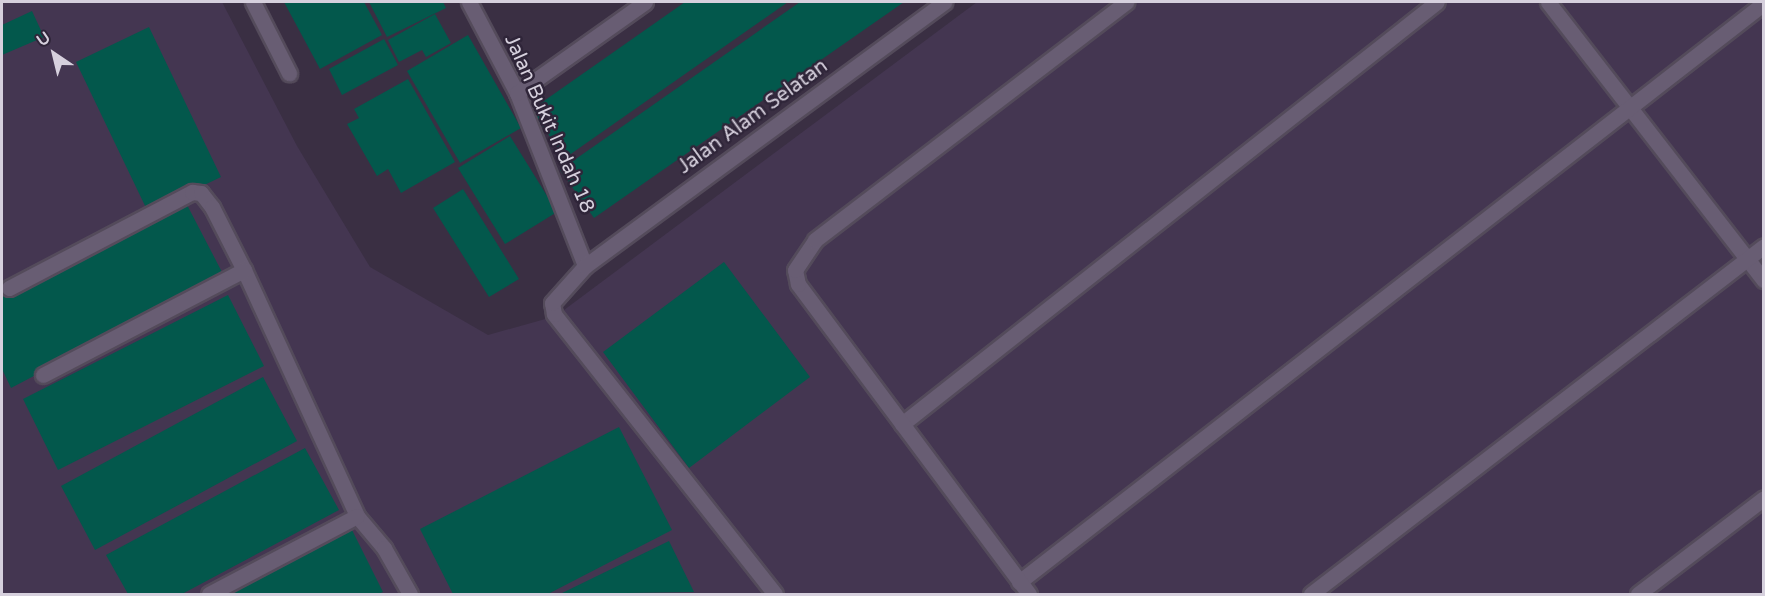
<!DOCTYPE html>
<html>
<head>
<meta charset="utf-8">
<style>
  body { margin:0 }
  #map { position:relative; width:1765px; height:596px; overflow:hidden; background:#3a2f43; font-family:"Varela Round",sans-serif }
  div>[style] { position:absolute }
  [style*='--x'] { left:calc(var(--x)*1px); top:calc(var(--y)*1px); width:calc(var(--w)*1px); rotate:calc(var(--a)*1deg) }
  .built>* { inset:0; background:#443651 }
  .building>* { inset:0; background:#03584c }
  .roads { filter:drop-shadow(2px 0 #544b5b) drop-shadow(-2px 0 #544b5b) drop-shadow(0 2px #544b5b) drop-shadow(0 -2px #544b5b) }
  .minor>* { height:15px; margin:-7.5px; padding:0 7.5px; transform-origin:7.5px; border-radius:7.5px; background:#685d73 }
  span { translate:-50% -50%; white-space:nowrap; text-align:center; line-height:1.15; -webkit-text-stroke:5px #2f2539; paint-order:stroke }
  .street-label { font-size:20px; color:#d6d0dd }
  .frame { position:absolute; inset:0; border:3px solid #d6d0dd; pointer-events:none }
  .north { position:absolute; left:24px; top:24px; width:60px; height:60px; -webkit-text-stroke:4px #2f2539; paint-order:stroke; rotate:325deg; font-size:16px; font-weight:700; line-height:24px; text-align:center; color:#d6d0dd }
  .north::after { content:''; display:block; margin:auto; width:21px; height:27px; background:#d6d0dd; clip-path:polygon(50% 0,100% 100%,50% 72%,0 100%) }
</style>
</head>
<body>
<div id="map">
  <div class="built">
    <i style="clip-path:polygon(2px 2px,222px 2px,297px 146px,370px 267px,488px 335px,556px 316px,977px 2px,1763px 2px,1763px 594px,2px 594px)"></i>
  </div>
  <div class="building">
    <i style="clip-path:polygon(284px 2px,364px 2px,382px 35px,320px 69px)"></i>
    <i style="clip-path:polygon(369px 2px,443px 2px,446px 8px,387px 37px)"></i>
    <i style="clip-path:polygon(685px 2px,788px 2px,565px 158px,531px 110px)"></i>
    <i style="clip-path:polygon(800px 2px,904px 2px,594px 218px,560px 170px)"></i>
    <i style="clip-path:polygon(32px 11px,44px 37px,2px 55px,2px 25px)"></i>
    <i style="clip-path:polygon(435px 14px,451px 43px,426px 57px,422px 50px,399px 62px,388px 40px)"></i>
    <i style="clip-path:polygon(149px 27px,221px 177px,148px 212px,76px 62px)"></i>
    <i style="clip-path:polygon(468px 35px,521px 128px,460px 163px,407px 71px)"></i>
    <i style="clip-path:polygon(384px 39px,398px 65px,342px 95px,329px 69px)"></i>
    <i style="clip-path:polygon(408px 79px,455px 162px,401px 193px,388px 169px,377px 176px,347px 124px,359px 118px,354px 109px)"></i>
    <i style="clip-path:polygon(510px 136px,557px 212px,505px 244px,458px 168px)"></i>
    <i style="clip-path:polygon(463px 189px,519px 279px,489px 297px,433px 208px)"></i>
    <i style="clip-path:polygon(185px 201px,224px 276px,11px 388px,2px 369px,2px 296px)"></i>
    <i style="clip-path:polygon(724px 262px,810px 377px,689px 468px,603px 352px)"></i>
    <i style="clip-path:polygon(228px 295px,264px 366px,58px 470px,23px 399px)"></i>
    <i style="clip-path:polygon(263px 377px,297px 441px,95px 550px,61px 486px)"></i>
    <i style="clip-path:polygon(619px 427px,672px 530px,548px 594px,453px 594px,420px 529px)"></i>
    <i style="clip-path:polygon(305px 448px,339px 510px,182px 594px,128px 594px,106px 555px)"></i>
    <i style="clip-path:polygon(351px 528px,383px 592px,378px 594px,222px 594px)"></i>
    <i style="clip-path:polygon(669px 541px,694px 592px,560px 594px)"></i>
  </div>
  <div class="roads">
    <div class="minor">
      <i style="--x:253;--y:2;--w:80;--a:63.1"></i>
      <i style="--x:469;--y:2;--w:103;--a:62.2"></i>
      <i style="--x:517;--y:93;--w:186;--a:68.5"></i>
      <i style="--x:1548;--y:2;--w:352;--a:52.2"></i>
      <i style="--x:517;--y:93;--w:157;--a:-35.4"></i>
      <i style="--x:9;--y:288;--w:207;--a:-27.7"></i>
      <i style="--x:192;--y:192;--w:9;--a:6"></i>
      <i style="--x:201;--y:193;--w:18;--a:52"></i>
      <i style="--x:212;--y:207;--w:71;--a:63.1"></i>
      <i style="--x:244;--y:270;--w:271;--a:65.3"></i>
      <i style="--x:357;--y:516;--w:42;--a:49.8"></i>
      <i style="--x:384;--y:548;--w:53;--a:60.5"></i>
      <i style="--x:43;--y:375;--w:227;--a:-27.6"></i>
      <i style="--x:902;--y:424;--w:681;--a:-38.27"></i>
      <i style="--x:1019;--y:582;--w:944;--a:-37.85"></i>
      <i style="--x:209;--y:594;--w:167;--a:-27.8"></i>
      <i style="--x:775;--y:594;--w:357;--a:-128.3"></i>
      <i style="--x:554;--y:314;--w:11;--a:-100"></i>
      <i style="--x:552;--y:303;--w:50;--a:-48.3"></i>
      <i style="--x:585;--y:266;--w:446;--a:-36.3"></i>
      <i style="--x:1029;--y:594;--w:387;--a:-126.7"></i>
      <i style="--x:798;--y:284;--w:14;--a:-102"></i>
      <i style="--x:795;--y:270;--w:36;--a:-56"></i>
      <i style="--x:815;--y:240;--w:392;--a:-37.4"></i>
      <i style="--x:1311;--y:594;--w:571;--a:-37.53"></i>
      <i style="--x:1638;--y:594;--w:158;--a:-37.3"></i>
    </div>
  </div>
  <div class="street-label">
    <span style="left:753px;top:117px;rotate:-36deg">Jalan Alam Selatan</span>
    <span style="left:549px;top:124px;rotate:66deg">Jalan Bukit Indah 18</span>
  </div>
  <div class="frame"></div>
  <div class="north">U</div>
</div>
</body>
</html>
